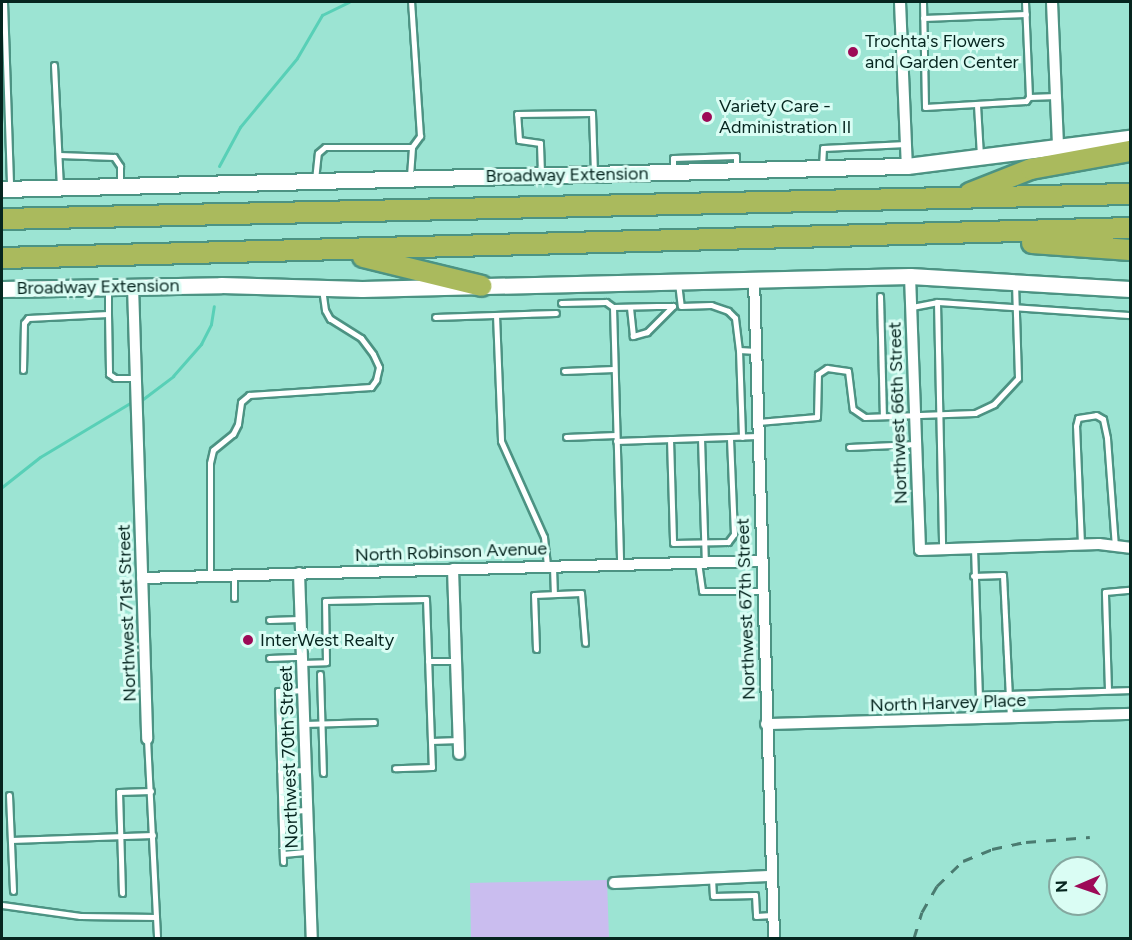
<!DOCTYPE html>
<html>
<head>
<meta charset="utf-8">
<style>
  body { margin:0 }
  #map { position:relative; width:1132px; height:940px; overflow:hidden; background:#9ce4d3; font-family:Figtree,sans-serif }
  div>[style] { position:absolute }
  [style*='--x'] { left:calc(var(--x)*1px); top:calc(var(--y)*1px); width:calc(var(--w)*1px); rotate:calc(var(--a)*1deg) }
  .green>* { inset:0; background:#cabdef }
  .stream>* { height:3px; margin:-1.5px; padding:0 1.5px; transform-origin:1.5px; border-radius:1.5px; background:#58d0b7 }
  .roads { filter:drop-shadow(2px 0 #4c9383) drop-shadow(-2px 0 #4c9383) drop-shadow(0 2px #4c9383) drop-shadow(0 -2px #4c9383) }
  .lane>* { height:5px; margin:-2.5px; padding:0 2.5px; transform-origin:2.5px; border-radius:2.5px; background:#fff }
  .street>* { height:10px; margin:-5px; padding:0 5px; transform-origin:5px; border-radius:5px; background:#fff }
  .secondary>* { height:15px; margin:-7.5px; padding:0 7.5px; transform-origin:7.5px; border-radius:7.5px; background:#fff }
  .highway>* { height:20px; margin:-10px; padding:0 10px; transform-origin:10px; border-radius:10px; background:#aaba5d }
  .rail>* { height:3px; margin-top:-1.5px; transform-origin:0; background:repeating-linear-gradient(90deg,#4a7b70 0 10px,transparent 0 20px) }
  .dots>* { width:16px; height:16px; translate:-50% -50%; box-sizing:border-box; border:3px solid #dafdf4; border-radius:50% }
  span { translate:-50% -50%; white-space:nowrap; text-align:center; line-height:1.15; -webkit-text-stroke:6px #dafdf4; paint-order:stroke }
  .poi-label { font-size:18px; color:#06251f }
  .left { translate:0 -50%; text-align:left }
  .street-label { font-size:18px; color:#06251f }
  .frame { position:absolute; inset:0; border:3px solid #06251f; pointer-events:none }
  .north { position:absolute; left:1048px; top:856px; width:60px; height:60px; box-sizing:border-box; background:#dafdf4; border:2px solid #85a79f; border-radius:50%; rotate:268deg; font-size:16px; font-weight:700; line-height:24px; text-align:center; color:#06251f }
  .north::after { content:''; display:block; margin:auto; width:21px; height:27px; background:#9d0a57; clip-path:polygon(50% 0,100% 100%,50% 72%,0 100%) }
</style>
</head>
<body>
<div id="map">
  <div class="green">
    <i style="clip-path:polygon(607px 880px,609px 938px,471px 938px,470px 883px)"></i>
  </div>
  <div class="stream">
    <i style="--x:219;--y:166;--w:44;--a:-61.7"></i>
    <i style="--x:240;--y:127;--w:89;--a:-50.4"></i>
    <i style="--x:297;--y:58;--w:50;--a:-59.8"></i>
    <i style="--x:322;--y:15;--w:30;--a:-26"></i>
    <i style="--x:143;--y:399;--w:38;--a:-37"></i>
    <i style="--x:173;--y:376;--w:43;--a:-48.8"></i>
    <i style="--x:201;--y:344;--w:22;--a:-63"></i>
    <i style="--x:211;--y:324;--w:18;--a:-81"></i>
    <i style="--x:2;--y:487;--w:48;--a:-38.3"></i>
    <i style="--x:40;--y:457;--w:105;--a:-31"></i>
  </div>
  <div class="roads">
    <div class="lane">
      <i style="--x:4;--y:2;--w:185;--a:88.1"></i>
      <i style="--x:923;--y:2;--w:105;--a:88.9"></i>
      <i style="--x:925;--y:107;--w:101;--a:-3.4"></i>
      <i style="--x:1026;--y:101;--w:5;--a:-53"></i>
      <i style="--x:1029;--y:97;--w:95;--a:-92.4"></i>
      <i style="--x:923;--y:18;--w:103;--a:-2.2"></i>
      <i style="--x:54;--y:65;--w:121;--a:87.2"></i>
      <i style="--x:1029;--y:97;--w:27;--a:-2"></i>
      <i style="--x:977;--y:105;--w:51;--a:86.6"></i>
      <i style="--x:59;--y:155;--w:55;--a:2.1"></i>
      <i style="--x:114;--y:157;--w:11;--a:56"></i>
      <i style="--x:120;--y:166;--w:19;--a:90"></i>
      <i style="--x:822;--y:167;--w:19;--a:-87"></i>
      <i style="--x:823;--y:148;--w:83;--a:-2.8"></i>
      <i style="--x:673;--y:171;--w:13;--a:-90"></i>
      <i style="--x:673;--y:158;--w:63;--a:-1.8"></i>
      <i style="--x:736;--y:156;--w:11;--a:90"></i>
      <i style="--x:541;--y:173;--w:30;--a:-92"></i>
      <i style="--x:540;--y:143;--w:21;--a:-172"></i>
      <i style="--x:519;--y:140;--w:26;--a:-94"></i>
      <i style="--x:517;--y:114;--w:75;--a:-0.8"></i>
      <i style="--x:592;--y:113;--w:60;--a:88.1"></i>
      <i style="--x:410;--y:176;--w:29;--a:-86"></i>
      <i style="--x:412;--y:147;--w:14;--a:-54"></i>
      <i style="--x:420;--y:136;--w:134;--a:-93.8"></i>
      <i style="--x:315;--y:180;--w:27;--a:-84"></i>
      <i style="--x:318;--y:153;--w:9;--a:-41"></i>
      <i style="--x:325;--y:147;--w:87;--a:0"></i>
      <i style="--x:678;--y:283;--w:23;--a:83"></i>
      <i style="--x:681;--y:306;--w:30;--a:-2"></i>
      <i style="--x:711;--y:305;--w:18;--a:19"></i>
      <i style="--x:728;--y:311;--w:10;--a:45"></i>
      <i style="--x:735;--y:318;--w:32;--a:83"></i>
      <i style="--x:739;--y:350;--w:17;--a:3"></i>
      <i style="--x:108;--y:289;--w:25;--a:90"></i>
      <i style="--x:880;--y:296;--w:120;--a:88.6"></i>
      <i style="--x:937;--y:302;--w:247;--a:88.8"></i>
      <i style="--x:561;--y:303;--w:45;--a:-1.3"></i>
      <i style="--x:606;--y:302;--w:9;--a:36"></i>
      <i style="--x:613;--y:307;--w:256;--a:88.4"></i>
      <i style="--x:613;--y:307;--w:44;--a:-1.3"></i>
      <i style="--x:657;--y:306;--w:16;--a:0"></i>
      <i style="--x:673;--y:306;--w:37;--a:135"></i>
      <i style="--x:647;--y:332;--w:15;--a:164"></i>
      <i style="--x:633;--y:336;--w:29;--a:-96"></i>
      <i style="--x:912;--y:307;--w:25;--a:-11"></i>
      <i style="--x:937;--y:302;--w:193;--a:3.9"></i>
      <i style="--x:496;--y:315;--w:126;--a:87.7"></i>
      <i style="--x:501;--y:441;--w:105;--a:65.9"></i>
      <i style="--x:544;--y:537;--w:29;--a:84"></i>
      <i style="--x:435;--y:317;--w:121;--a:-1.9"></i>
      <i style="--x:739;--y:350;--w:87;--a:88"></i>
      <i style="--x:23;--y:370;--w:47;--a:-88.8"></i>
      <i style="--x:24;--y:323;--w:6;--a:-51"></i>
      <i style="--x:28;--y:318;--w:80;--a:-2.9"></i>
      <i style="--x:108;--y:314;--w:60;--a:89"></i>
      <i style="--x:109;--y:374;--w:7;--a:34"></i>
      <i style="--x:115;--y:378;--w:21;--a:0"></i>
      <i style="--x:564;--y:371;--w:50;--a:-2.3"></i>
      <i style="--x:758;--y:422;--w:59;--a:-4.8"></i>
      <i style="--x:817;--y:417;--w:43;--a:-88.7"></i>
      <i style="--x:818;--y:374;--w:11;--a:-34"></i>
      <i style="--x:827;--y:368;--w:21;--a:8"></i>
      <i style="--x:848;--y:371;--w:38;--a:83"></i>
      <i style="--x:853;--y:409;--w:14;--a:34"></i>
      <i style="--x:865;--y:417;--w:110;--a:-2.1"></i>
      <i style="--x:975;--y:413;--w:21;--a:-25"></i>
      <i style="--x:994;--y:404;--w:35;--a:-47"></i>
      <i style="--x:1018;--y:378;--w:93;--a:-91.8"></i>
      <i style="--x:566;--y:437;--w:50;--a:-2.3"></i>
      <i style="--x:701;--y:438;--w:124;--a:88.2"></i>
      <i style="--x:670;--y:439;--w:104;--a:88.3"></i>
      <i style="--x:673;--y:543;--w:55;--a:-1"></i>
      <i style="--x:728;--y:542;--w:10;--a:-53"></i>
      <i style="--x:734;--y:534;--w:97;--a:-92.4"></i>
      <i style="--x:616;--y:441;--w:142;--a:-2"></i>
      <i style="--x:849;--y:447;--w:67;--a:-2.6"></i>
      <i style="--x:1081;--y:544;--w:118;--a:-92.4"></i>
      <i style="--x:1076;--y:426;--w:8;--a:-76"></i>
      <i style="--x:1078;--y:418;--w:18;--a:-9"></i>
      <i style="--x:1096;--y:415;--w:8;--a:30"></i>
      <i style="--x:1103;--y:419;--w:19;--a:78"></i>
      <i style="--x:1107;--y:438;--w:108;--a:85.8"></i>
      <i style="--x:974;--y:548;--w:147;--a:88.1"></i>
      <i style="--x:979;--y:695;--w:151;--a:-1.9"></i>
      <i style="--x:698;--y:562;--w:29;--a:82"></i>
      <i style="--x:702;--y:591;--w:60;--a:0"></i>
      <i style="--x:553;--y:567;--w:27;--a:88"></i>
      <i style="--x:210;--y:576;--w:113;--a:-90"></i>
      <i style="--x:210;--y:463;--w:13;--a:-77"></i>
      <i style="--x:213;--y:450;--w:26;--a:-39"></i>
      <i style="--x:233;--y:434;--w:11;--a:-63"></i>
      <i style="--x:238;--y:424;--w:22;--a:-82"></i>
      <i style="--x:241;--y:402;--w:11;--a:-41"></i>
      <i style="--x:249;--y:395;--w:122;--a:-3.8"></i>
      <i style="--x:371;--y:387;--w:9;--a:-54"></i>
      <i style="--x:376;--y:380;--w:13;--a:-77"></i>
      <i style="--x:379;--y:367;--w:14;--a:-115"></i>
      <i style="--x:373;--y:354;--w:20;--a:-127"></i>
      <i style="--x:361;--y:338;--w:36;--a:-148"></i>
      <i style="--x:330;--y:319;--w:10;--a:-119"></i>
      <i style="--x:325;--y:310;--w:21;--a:-98"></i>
      <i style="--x:234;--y:576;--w:22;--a:90"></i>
      <i style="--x:973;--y:576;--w:30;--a:-2"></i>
      <i style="--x:1003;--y:575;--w:143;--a:87.2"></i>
      <i style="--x:269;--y:620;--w:31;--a:-2"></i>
      <i style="--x:536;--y:649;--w:54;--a:-92.1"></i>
      <i style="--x:534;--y:595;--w:47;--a:-2.4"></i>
      <i style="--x:581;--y:593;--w:50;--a:85.4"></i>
      <i style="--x:269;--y:658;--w:33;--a:-2"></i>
      <i style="--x:428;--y:661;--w:28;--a:0"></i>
      <i style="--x:302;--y:663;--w:24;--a:-2"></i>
      <i style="--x:326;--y:662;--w:61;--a:-90.9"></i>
      <i style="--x:325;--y:601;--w:101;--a:-1.1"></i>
      <i style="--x:426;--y:599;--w:168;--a:88"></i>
      <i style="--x:432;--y:767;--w:37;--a:178"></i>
      <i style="--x:320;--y:674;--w:99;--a:88.3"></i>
      <i style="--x:1108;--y:690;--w:98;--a:-91.8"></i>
      <i style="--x:1105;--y:592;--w:25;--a:-5"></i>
      <i style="--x:304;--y:724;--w:70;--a:-1.6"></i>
      <i style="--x:147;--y:739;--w:199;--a:87.1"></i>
      <i style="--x:431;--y:741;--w:28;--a:-2"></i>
      <i style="--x:280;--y:771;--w:26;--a:-2"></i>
      <i style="--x:9;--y:795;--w:96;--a:87.6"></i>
      <i style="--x:282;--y:812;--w:25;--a:-5"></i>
      <i style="--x:11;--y:840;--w:142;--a:-2"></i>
      <i style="--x:283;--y:854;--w:25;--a:-5"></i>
      <i style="--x:283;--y:862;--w:171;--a:-91.7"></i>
      <i style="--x:278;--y:691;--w:25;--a:-2"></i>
      <i style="--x:712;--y:878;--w:18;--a:87"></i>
      <i style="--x:713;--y:896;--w:42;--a:-1.4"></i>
      <i style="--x:755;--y:895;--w:21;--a:87"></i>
      <i style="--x:756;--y:916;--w:16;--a:-4"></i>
      <i style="--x:122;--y:893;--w:101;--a:-91.7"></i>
      <i style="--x:119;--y:792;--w:32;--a:-2"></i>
      <i style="--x:2;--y:905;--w:79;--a:8"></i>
      <i style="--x:80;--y:916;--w:76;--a:0.8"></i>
    </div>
    <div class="street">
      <i style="--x:900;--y:2;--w:164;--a:87.6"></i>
      <i style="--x:1052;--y:2;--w:143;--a:87.6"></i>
      <i style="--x:910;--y:276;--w:274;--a:87.9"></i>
      <i style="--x:920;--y:550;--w:179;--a:-1.9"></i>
      <i style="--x:1099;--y:544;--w:31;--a:7"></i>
      <i style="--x:754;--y:279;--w:659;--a:88.26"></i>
      <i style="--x:133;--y:286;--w:453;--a:88.2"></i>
      <i style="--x:453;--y:569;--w:185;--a:88.1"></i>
      <i style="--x:299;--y:573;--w:365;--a:88"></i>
      <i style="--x:142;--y:578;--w:619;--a:-1.57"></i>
      <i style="--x:766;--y:724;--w:364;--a:-1.6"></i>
      <i style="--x:614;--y:883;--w:155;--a:-2.6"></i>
    </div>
    <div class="secondary">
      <i style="--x:2;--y:189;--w:905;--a:-1.46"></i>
      <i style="--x:907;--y:166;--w:225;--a:-7.2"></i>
      <i style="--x:2;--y:289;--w:219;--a:-1"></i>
      <i style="--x:221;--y:285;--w:141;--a:1.6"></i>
      <i style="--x:362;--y:289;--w:548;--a:-1.36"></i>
      <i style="--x:910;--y:276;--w:220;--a:3.4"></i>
    </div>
    <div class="highway">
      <i style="--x:970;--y:193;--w:66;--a:-21.5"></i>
      <i style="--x:1031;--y:169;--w:101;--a:-10.3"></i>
      <i style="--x:2;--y:219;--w:1128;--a:-1.27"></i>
      <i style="--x:1032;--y:243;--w:98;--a:4.1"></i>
      <i style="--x:363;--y:257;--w:122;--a:13.7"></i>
      <i style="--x:2;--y:258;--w:1128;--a:-1.52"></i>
    </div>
  </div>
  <div class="rail">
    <i style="--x:914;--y:938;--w:27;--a:-73"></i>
    <i style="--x:922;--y:912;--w:30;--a:-60"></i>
    <i style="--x:937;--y:886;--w:36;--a:-44"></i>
    <i style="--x:963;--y:861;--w:31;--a:-22"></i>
    <i style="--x:992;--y:849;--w:35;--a:-12"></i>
    <i style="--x:1026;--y:842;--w:64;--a:-4.5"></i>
  </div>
  <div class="dots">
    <i style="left:853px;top:52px;background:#9d0a57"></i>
    <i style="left:707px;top:117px;background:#9d0a57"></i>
    <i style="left:248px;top:640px;background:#9d0a57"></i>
  </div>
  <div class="poi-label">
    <span class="left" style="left:865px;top:52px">Trochta's Flowers<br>and Garden Center</span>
    <span class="left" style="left:719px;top:117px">Variety Care -<br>Administration II</span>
    <span class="left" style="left:260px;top:640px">InterWest Realty</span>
  </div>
  <div class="street-label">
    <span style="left:567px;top:175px;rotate:-1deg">Broadway Extension</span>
    <span style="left:98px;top:287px;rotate:-1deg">Broadway Extension</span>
    <span style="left:898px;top:413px;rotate:-92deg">Northwest 66th Street</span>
    <span style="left:451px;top:552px;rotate:-2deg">North Robinson Avenue</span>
    <span style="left:746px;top:609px;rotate:-92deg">Northwest 67th Street</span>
    <span style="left:127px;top:613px;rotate:-92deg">Northwest 71st Street</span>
    <span style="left:948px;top:703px;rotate:-2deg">North Harvey Place</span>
    <span style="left:289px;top:757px;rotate:-92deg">Northwest 70th Street</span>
  </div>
  <div class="frame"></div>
  <div class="north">N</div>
</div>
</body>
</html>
